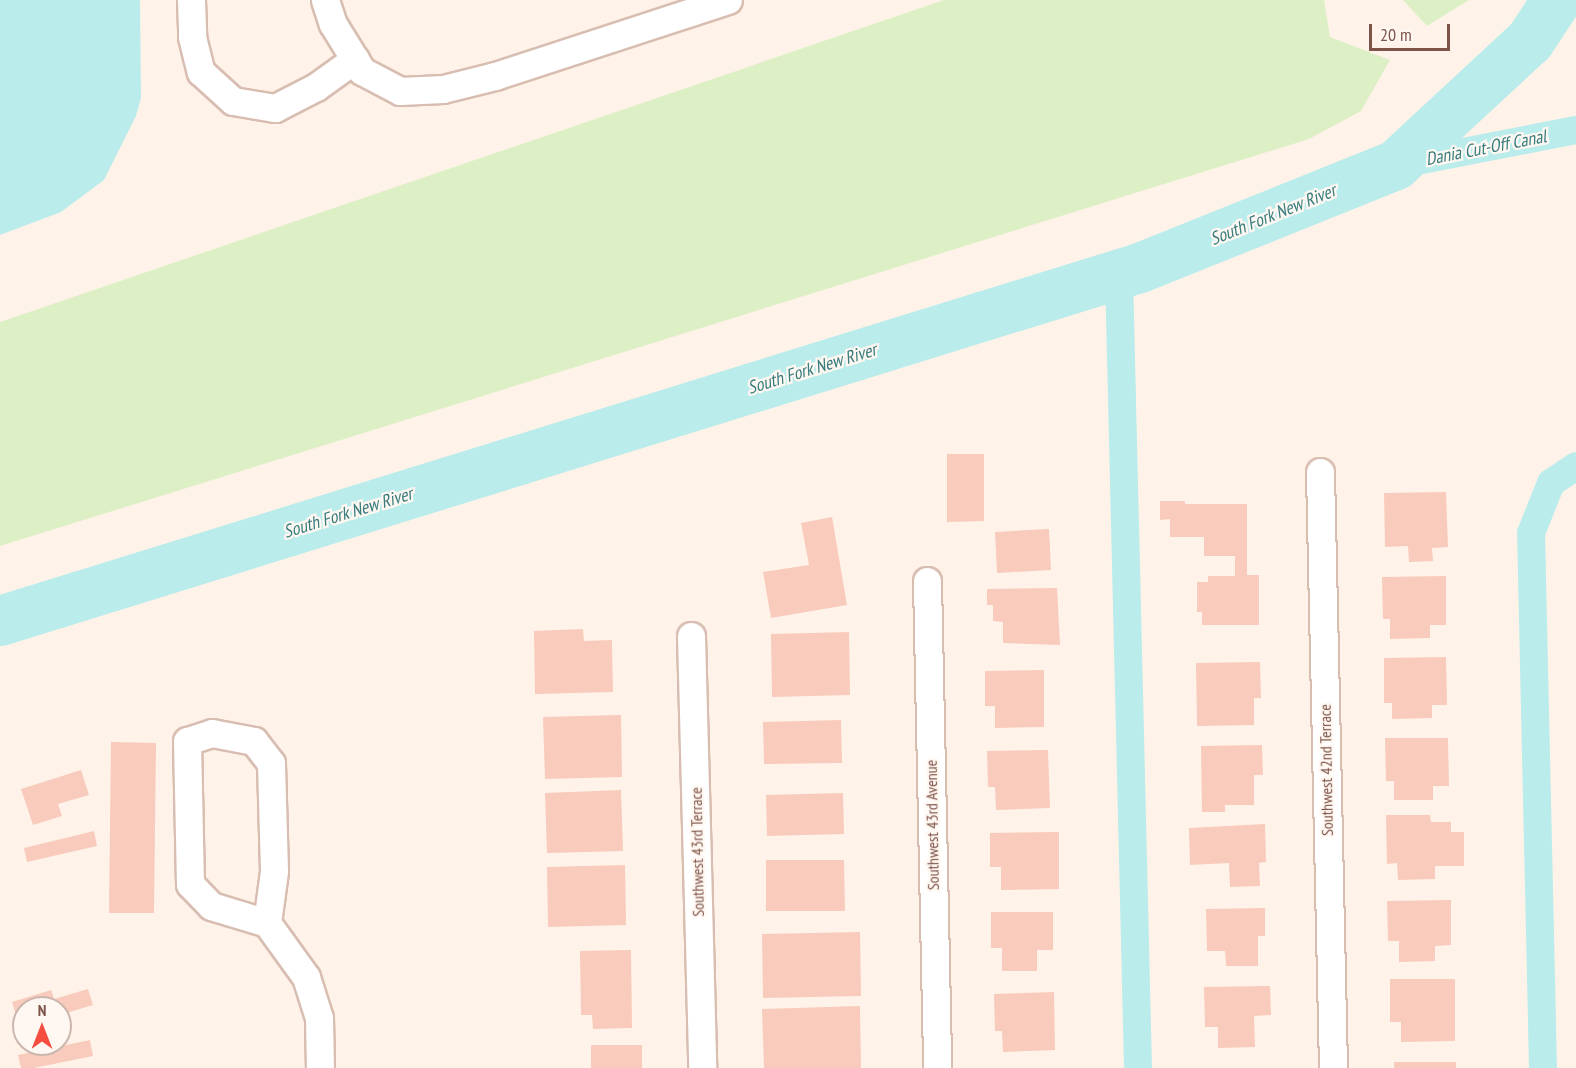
<!DOCTYPE html>
<html>
<head>
<meta charset="utf-8">
<style>
  body { margin:0 }
  #map { position:relative; width:1576px; height:1068px; overflow:hidden; background:#fff3e9; font-family:"PT Sans Narrow",sans-serif }
  div>[style] { position:absolute }
  [style*='--x'] { left:calc(var(--x)*1px); top:calc(var(--y)*1px); width:calc(var(--w)*1px); rotate:calc(var(--a)*1deg) }
  .green>* { inset:0; background:#ddefc5 }
  .water>* { inset:0; background:#baeceb }
  .canal>* { height:28px; margin:-14px; padding:0 14px; transform-origin:14px; border-radius:14px; background:#baeceb }
  .river>* { height:50px; margin:-25px; padding:0 25px; transform-origin:25px; border-radius:25px; background:#baeceb }
  .building>* { inset:0; background:#f8cbbd }
  .roads { filter:drop-shadow(2px 0 #d8bdb1) drop-shadow(-2px 0 #d8bdb1) drop-shadow(0 2px #d8bdb1) drop-shadow(0 -2px #d8bdb1) }
  .minor>* { height:27px; margin:-13.5px; padding:0 13.5px; transform-origin:13.5px; border-radius:13.5px; background:#fff }
  span { translate:-50% -50%; white-space:nowrap; text-align:center; line-height:1.15; -webkit-text-stroke:4.5px #fff8f2; paint-order:stroke }
  .street-label { font-size:16px; color:#7e5348 }
  .water-label { font-size:18px; color:#367c7d; font-style:italic }
  .north { position:absolute; left:12px; top:996px; width:60px; height:60px; box-sizing:border-box; background:#fff8f2; border:2px solid #cbb6ae; border-radius:50%; rotate:0deg; font-size:16px; font-weight:700; line-height:24px; text-align:center; color:#7e5348 }
  .north::after { content:''; display:block; margin:auto; width:21px; height:27px; background:#f64d41; clip-path:polygon(50% 0,100% 100%,50% 72%,0 100%) }
  .scale { position:absolute; left:1369px; top:24px; width:81px; height:27px; box-sizing:border-box; border:3px solid #7e5348; border-top:0; padding-left:8px; font-size:18px; line-height:21px; white-space:nowrap; color:#7e5348; -webkit-text-stroke:4px #fff8f2; paint-order:stroke }
</style>
</head>
<body>
<div id="map">
  <div class="green">
    <i style="clip-path:polygon(944px 0,1324px 0,1330px 37px,1390px 60px,1361px 111px,1309px 139px,0 546px,0 322px)"></i>
    <i style="clip-path:polygon(1403px 0,1469px 0,1427px 26px)"></i>
  </div>
  <div class="water">
    <i style="clip-path:polygon(0 0,140px 0,141px 98px,136px 116px,104px 180px,61px 212px,0 235px)"></i>
  </div>
  <div class="canal">
    <i style="--x:1396;--y:165;--w:183;--a:-11"></i>
    <i style="--x:1119;--y:274;--w:794;--a:88.63"></i>
    <i style="--x:1543;--y:1068;--w:535;--a:-91.28"></i>
    <i style="--x:1531;--y:533;--w:54;--a:-68.2"></i>
    <i style="--x:1551;--y:483;--w:30;--a:-34"></i>
  </div>
  <div class="river">
    <i style="--x:0;--y:621;--w:1193;--a:-17.21"></i>
    <i style="--x:1140;--y:268;--w:276;--a:-21.9"></i>
    <i style="--x:1396;--y:165;--w:183;--a:-42.8"></i>
    <i style="--x:1530;--y:41;--w:49;--a:-56.6"></i>
  </div>
  <div class="building">
    <i style="clip-path:polygon(947px 454px,984px 454px,984px 521px,947px 522px)"></i>
    <i style="clip-path:polygon(1446px 492px,1448px 547px,1432px 548px,1433px 561px,1409px 562px,1408px 546px,1385px 547px,1384px 493px)"></i>
    <i style="clip-path:polygon(1160px 501px,1185px 501px,1185px 504px,1247px 504px,1247px 575px,1259px 575px,1259px 625px,1202px 625px,1202px 612px,1197px 612px,1197px 582px,1208px 582px,1208px 576px,1235px 576px,1235px 556px,1204px 556px,1204px 537px,1170px 537px,1170px 519px,1160px 520px)"></i>
    <i style="clip-path:polygon(832px 517px,847px 605px,771px 618px,763px 572px,809px 565px,801px 523px)"></i>
    <i style="clip-path:polygon(1049px 529px,1051px 570px,997px 573px,995px 532px)"></i>
    <i style="clip-path:polygon(1446px 576px,1446px 625px,1430px 625px,1430px 638px,1390px 639px,1390px 619px,1383px 619px,1382px 577px)"></i>
    <i style="clip-path:polygon(1057px 588px,1060px 645px,1003px 643px,1003px 622px,993px 621px,993px 605px,987px 605px,987px 589px)"></i>
    <i style="clip-path:polygon(583px 629px,584px 641px,612px 640px,613px 692px,535px 694px,534px 631px)"></i>
    <i style="clip-path:polygon(849px 632px,850px 695px,772px 697px,771px 634px)"></i>
    <i style="clip-path:polygon(1446px 657px,1447px 705px,1432px 705px,1432px 718px,1392px 719px,1392px 703px,1384px 703px,1384px 658px)"></i>
    <i style="clip-path:polygon(1260px 662px,1261px 698px,1254px 698px,1254px 725px,1197px 726px,1196px 663px)"></i>
    <i style="clip-path:polygon(1044px 670px,1044px 727px,995px 728px,995px 706px,985px 706px,985px 671px)"></i>
    <i style="clip-path:polygon(621px 715px,622px 777px,545px 779px,543px 717px)"></i>
    <i style="clip-path:polygon(841px 720px,842px 763px,764px 764px,763px 722px)"></i>
    <i style="clip-path:polygon(1385px 738px,1448px 738px,1449px 786px,1433px 786px,1433px 800px,1394px 800px,1394px 781px,1386px 781px)"></i>
    <i style="clip-path:polygon(111px 742px,156px 743px,154px 913px,109px 913px)"></i>
    <i style="clip-path:polygon(1262px 745px,1263px 775px,1254px 775px,1254px 805px,1225px 805px,1225px 812px,1202px 812px,1201px 746px)"></i>
    <i style="clip-path:polygon(1048px 750px,1050px 808px,996px 810px,995px 787px,988px 787px,987px 751px)"></i>
    <i style="clip-path:polygon(81px 770px,89px 795px,58px 804px,62px 816px,33px 825px,21px 789px)"></i>
    <i style="clip-path:polygon(621px 790px,623px 851px,547px 853px,545px 793px)"></i>
    <i style="clip-path:polygon(843px 793px,844px 834px,767px 836px,766px 795px)"></i>
    <i style="clip-path:polygon(1386px 815px,1430px 815px,1431px 822px,1451px 822px,1451px 832px,1464px 832px,1464px 866px,1435px 866px,1435px 879px,1398px 880px,1397px 863px,1387px 864px)"></i>
    <i style="clip-path:polygon(1265px 824px,1266px 862px,1259px 863px,1260px 886px,1230px 887px,1229px 863px,1190px 865px,1189px 828px)"></i>
    <i style="clip-path:polygon(94px 831px,97px 846px,27px 862px,24px 848px)"></i>
    <i style="clip-path:polygon(1059px 832px,1059px 889px,1001px 890px,1001px 867px,990px 867px,990px 833px)"></i>
    <i style="clip-path:polygon(766px 860px,844px 860px,845px 911px,766px 911px)"></i>
    <i style="clip-path:polygon(625px 865px,626px 925px,548px 927px,547px 867px)"></i>
    <i style="clip-path:polygon(1451px 900px,1451px 945px,1435px 946px,1435px 961px,1399px 962px,1399px 941px,1388px 941px,1387px 901px)"></i>
    <i style="clip-path:polygon(1265px 908px,1265px 936px,1258px 936px,1258px 966px,1226px 966px,1225px 951px,1207px 951px,1206px 909px)"></i>
    <i style="clip-path:polygon(991px 912px,1053px 912px,1053px 950px,1037px 950px,1037px 971px,1002px 971px,1002px 948px,991px 948px)"></i>
    <i style="clip-path:polygon(860px 932px,861px 996px,763px 998px,762px 934px)"></i>
    <i style="clip-path:polygon(631px 950px,632px 1028px,593px 1029px,592px 1015px,581px 1015px,580px 951px)"></i>
    <i style="clip-path:polygon(1390px 979px,1455px 979px,1455px 1041px,1401px 1042px,1401px 1022px,1390px 1022px)"></i>
    <i style="clip-path:polygon(1270px 986px,1271px 1015px,1254px 1016px,1255px 1047px,1218px 1048px,1218px 1027px,1205px 1027px,1204px 987px)"></i>
    <i style="clip-path:polygon(88px 989px,93px 1005px,60px 1015px,60px 1008px,24px 1008px,24px 1026px,20px 1027px,12px 1002px,51px 990px,54px 999px)"></i>
    <i style="clip-path:polygon(1054px 992px,1055px 1050px,1003px 1052px,1002px 1031px,995px 1031px,994px 994px)"></i>
    <i style="clip-path:polygon(860px 1006px,861px 1068px,764px 1068px,762px 1009px)"></i>
    <i style="clip-path:polygon(90px 1040px,93px 1056px,34px 1068px,21px 1068px,18px 1055px)"></i>
    <i style="clip-path:polygon(591px 1045px,642px 1045px,642px 1068px,591px 1068px)"></i>
    <i style="clip-path:polygon(1394px 1062px,1456px 1062px,1456px 1068px,1394px 1068px)"></i>
  </div>
  <div class="roads">
    <div class="minor">
      <i style="--x:191;--y:0;--w:37;--a:88"></i>
      <i style="--x:192;--y:37;--w:36;--a:76"></i>
      <i style="--x:201;--y:72;--w:43;--a:42.2"></i>
      <i style="--x:233;--y:101;--w:43;--a:9.5"></i>
      <i style="--x:275;--y:108;--w:46;--a:-27.1"></i>
      <i style="--x:316;--y:87;--w:48;--a:-35.7"></i>
      <i style="--x:325;--y:0;--w:25;--a:72"></i>
      <i style="--x:333;--y:24;--w:55;--a:58.3"></i>
      <i style="--x:362;--y:71;--w:43;--a:27.8"></i>
      <i style="--x:400;--y:91;--w:43;--a:-2.7"></i>
      <i style="--x:443;--y:89;--w:54;--a:-14"></i>
      <i style="--x:495;--y:76;--w:245;--a:-18.1"></i>
      <i style="--x:1320;--y:472;--w:596;--a:88.75"></i>
      <i style="--x:927;--y:581;--w:487;--a:88.8"></i>
      <i style="--x:691;--y:636;--w:432;--a:88.5"></i>
      <i style="--x:267;--y:923;--w:52;--a:-82.3"></i>
      <i style="--x:274;--y:871;--w:108;--a:-91.6"></i>
      <i style="--x:271;--y:763;--w:28;--a:-128"></i>
      <i style="--x:254;--y:741;--w:43;--a:-169.2"></i>
      <i style="--x:212;--y:733;--w:26;--a:162"></i>
      <i style="--x:187;--y:741;--w:143;--a:88.8"></i>
      <i style="--x:190;--y:884;--w:30;--a:46"></i>
      <i style="--x:211;--y:906;--w:59;--a:16.9"></i>
      <i style="--x:267;--y:923;--w:67;--a:54.2"></i>
      <i style="--x:306;--y:977;--w:43;--a:72.4"></i>
      <i style="--x:319;--y:1018;--w:50;--a:88.9"></i>
    </div>
  </div>
  <div class="street-label">
    <span style="left:1326px;top:770px;rotate:-91deg">Southwest 42nd Terrace</span>
    <span style="left:932px;top:825px;rotate:-91deg">Southwest 43rd Avenue</span>
    <span style="left:697px;top:852px;rotate:-91deg">Southwest 43rd Terrace</span>
  </div>
  <div class="water-label">
    <span style="left:1486px;top:148px;rotate:-11deg">Dania Cut-Off Canal</span>
    <span style="left:1273px;top:215px;rotate:-22deg">South Fork New River</span>
    <span style="left:812px;top:369px;rotate:-17deg">South Fork New River</span>
    <span style="left:348px;top:513px;rotate:-17deg">South Fork New River</span>
  </div>
  <div class="north">N</div>
  <div class="scale">20 m</div>
</div>
</body>
</html>
